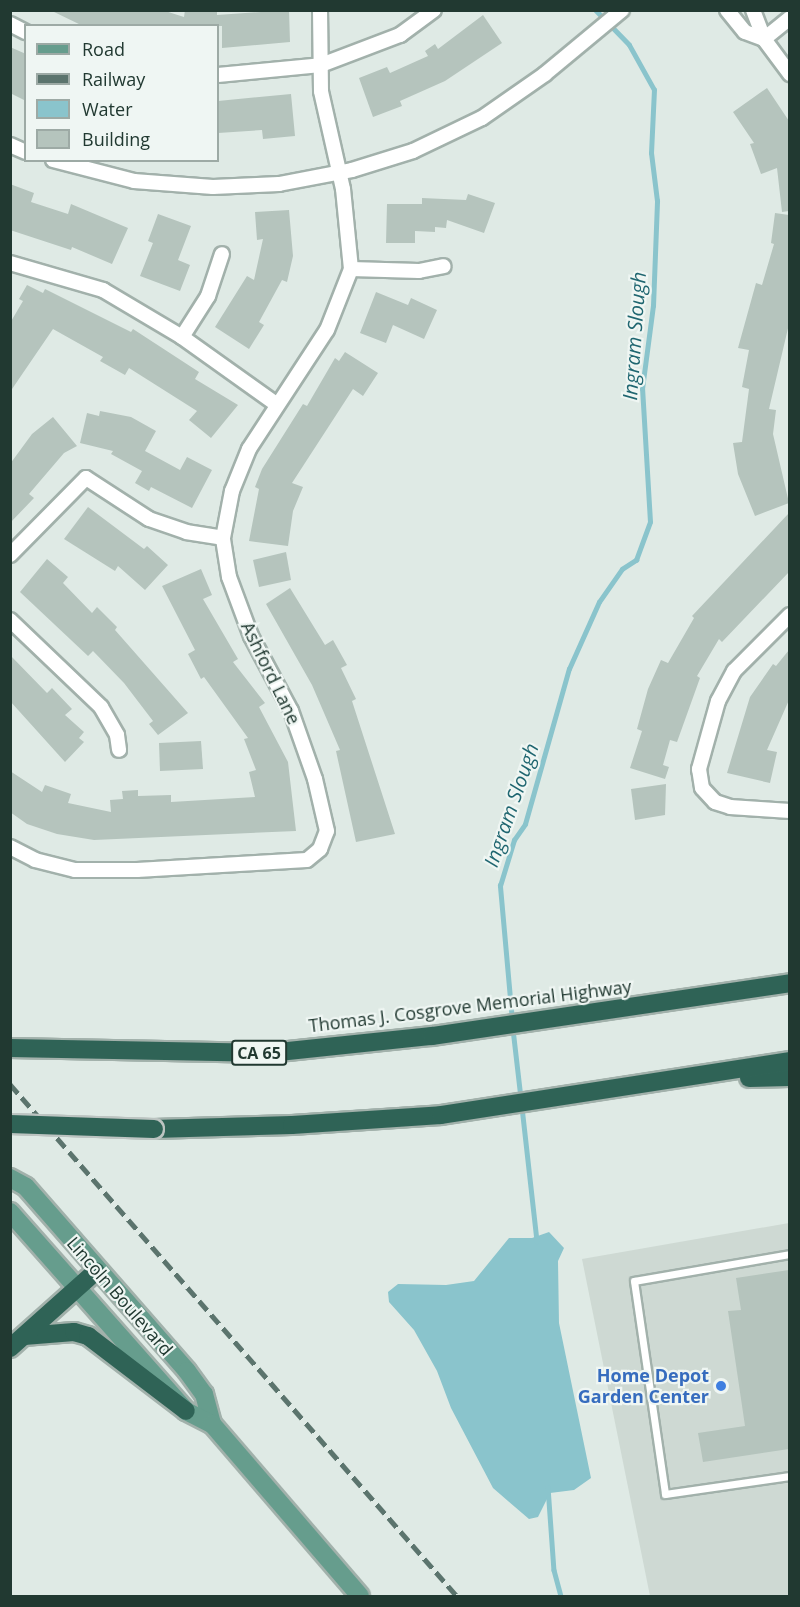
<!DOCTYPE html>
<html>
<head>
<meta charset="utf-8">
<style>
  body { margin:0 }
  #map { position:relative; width:800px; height:1607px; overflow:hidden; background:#dfeae5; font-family:"Open Sans",sans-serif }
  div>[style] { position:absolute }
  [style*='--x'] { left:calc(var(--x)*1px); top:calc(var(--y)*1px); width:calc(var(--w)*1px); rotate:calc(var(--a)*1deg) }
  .built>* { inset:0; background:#ced9d3 }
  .water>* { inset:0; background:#8ac4cc }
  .stream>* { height:4.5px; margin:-2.25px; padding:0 2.25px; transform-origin:2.25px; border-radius:2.25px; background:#8ac4cc }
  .building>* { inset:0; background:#b5c4bd }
  .roads { filter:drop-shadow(2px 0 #a2b1ab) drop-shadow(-2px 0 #a2b1ab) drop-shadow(0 2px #a2b1ab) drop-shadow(0 -2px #a2b1ab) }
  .lane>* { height:7px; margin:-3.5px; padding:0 3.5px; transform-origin:3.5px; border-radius:3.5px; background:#fff }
  .street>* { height:14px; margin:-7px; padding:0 7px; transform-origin:7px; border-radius:7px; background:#fff }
  .primary>* { height:18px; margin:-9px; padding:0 9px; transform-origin:9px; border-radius:9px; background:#669d8d }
  .highway>* { height:18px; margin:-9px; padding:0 9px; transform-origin:9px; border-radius:9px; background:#2f6356 }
  .rail>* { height:4.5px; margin-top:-2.25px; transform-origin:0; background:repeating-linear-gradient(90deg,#5b746d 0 12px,transparent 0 18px) }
  .bridges { filter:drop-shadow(2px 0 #bcc4c1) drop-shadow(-2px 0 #bcc4c1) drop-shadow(0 2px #bcc4c1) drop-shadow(0 -2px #bcc4c1) }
  .highway-bridge>* { height:18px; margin:-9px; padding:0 9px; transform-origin:9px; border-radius:9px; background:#2f6356 }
  .dots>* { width:16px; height:16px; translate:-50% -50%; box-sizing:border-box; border:3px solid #eff6f3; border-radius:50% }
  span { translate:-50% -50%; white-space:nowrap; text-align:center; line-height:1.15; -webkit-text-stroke:4.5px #eff6f3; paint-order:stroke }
  .shield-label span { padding:2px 4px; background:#eff6f3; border:2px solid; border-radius:4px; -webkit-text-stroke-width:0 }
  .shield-label { font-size:16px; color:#213931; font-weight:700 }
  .street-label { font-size:18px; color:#213931 }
  .shop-label { font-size:18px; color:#366cbe; font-weight:700 }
  .right { translate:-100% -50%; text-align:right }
  .water-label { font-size:20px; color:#1f6670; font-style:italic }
  .frame { position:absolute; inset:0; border:12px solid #213931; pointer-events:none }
  .legend { position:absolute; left:24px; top:24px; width:195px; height:138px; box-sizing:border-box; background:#eff6f3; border:2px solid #9daaa5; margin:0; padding:8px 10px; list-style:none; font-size:18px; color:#213931 }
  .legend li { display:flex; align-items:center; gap:12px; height:30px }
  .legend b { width:30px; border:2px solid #9daaa5 }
</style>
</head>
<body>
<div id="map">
  <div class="built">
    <i style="clip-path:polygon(789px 1223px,789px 1596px,650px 1596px,582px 1259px)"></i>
  </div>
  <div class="water">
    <i style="clip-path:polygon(549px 1232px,564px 1248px,558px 1261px,559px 1323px,591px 1478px,574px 1490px,550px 1493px,538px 1517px,529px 1519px,493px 1488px,451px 1408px,437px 1371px,414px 1330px,389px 1302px,388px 1292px,398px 1284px,446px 1285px,474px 1281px,509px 1238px,532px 1238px)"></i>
  </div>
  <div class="stream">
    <i style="--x:512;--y:1021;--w:136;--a:-95.1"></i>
    <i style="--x:500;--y:886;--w:48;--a:-73.1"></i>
    <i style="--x:514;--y:840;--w:19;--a:-55"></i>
    <i style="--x:525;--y:824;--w:161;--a:-74.2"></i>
    <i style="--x:569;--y:669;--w:73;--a:-65.9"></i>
    <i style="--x:599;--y:602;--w:40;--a:-55.1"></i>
    <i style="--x:622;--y:569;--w:17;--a:-33"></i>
    <i style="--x:636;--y:560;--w:40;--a:-69.8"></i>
    <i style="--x:650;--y:522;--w:133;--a:-93.4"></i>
    <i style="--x:642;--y:389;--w:84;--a:-82.5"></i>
    <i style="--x:653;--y:306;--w:105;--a:-87.8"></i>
    <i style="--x:657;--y:201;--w:48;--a:-97.1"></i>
    <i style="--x:651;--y:153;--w:63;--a:-87.3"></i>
    <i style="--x:654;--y:90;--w:51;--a:-119.1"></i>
    <i style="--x:629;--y:45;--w:49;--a:-134.2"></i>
    <i style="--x:513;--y:1029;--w:69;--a:83.4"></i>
    <i style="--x:522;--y:1107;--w:135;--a:83.6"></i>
    <i style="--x:548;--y:1487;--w:83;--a:85.9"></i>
    <i style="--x:554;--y:1570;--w:27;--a:75"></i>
  </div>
  <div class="building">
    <i style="clip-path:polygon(50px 10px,162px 10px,184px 17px,185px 10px,217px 10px,217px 15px,289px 10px,290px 42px,222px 48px,222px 26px,83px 26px)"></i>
    <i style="clip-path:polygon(483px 15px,502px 43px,445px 81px,400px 101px,402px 106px,373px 117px,359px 78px,387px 67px,390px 73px,428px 56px,425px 51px,435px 44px,438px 49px)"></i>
    <i style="clip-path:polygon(10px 47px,26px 54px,26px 101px,10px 93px)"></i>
    <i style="clip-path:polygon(767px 88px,789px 121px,789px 211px,782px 212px,777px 168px,761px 174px,750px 144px,754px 143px,733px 112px)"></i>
    <i style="clip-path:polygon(291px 94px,295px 136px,263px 139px,262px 130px,218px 133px,218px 101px)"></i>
    <i style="clip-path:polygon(10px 184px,34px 193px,31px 202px,68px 214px,71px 204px,128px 228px,112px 264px,72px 247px,71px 250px,10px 230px)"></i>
    <i style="clip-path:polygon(468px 194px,495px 203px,484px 233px,447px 220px,446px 228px,435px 227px,435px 232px,415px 231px,415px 243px,386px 243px,387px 204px,422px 204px,422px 198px,466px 200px)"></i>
    <i style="clip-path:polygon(289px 210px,293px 256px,287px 282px,282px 280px,259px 322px,264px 325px,249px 349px,215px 327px,247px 276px,254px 280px,263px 239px,257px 240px,255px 212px)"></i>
    <i style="clip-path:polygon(775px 213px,789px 215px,789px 324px,769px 409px,776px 410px,773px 434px,789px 503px,755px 516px,738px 474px,733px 443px,742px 442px,749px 389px,742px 387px,749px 350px,738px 348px,756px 283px,762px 285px,774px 244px,771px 243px)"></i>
    <i style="clip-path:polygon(158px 214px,191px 226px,178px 260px,190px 265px,180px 291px,140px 276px,153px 243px,148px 241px)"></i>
    <i style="clip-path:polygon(27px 285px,43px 293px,45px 289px,131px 332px,133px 329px,199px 372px,195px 379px,238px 405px,211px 438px,189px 420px,197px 411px,129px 368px,125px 375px,100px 361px,103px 357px,53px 329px,10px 392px,10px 323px,23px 301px,19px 299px)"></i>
    <i style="clip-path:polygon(376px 292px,408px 305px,411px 298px,437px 310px,424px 339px,393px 325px,386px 343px,360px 333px)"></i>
    <i style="clip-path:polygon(345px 352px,378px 373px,363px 396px,353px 389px,292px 483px,303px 487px,293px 511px,288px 546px,249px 541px,259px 489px,255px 487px,262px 469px,303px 404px,307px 406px,335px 358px,339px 361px)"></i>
    <i style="clip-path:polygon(100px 411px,131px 417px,156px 431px,145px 451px,180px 470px,187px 457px,212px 470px,192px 508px,151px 487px,149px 491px,135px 483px,142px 471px,111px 454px,113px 451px,80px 443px,87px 413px,99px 416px)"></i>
    <i style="clip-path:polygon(53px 417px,77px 446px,64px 453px,29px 494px,34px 498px,10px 523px,10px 464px,32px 434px)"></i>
    <i style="clip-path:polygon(88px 507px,144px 549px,147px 546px,168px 565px,145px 590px,118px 566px,115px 571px,64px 539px)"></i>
    <i style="clip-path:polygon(789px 513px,789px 572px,722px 642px,719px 639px,697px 676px,700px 678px,677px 742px,670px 740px,663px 765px,669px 767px,665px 779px,630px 768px,642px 731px,637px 729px,648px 689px,661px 660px,668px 663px,694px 618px,692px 616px)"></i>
    <i style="clip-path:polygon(286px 552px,291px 580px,259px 587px,253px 560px)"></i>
    <i style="clip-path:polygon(47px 559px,68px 577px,63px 583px,92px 613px,97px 607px,117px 627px,115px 630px,188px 713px,158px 735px,149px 724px,153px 721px,124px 683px,93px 651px,88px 656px,20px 592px)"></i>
    <i style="clip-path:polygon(201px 569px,212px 595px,203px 599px,238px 659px,233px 662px,265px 703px,259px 707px,288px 762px,296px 831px,94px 840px,57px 834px,27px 824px,10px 812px,10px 771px,42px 792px,45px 785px,71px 794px,68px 803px,111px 812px,110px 800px,123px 799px,122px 791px,138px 790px,138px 796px,171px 795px,171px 802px,255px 797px,249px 772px,256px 770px,244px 739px,248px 738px,204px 677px,201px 679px,188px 654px,195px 650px,162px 586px)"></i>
    <i style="clip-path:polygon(290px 588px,325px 645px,333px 640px,347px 665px,341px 668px,356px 699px,352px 701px,395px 834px,356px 842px,336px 751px,340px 750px,312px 685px,266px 604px)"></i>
    <i style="clip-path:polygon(789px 650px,789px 700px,767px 750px,777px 752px,770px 783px,727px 773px,750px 697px,773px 664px,776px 666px)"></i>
    <i style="clip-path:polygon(10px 655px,47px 693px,52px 688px,72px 709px,65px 715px,84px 732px,79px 738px,84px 742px,65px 762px,10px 701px)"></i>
    <i style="clip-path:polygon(201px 741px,203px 769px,160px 771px,159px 743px)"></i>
    <i style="clip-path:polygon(666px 784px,665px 815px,635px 820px,631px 789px)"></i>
    <i style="clip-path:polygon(789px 1270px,789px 1449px,703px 1462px,698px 1433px,745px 1426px,728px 1311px,741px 1310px,736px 1278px)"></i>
  </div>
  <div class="roads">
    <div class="lane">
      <i style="--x:790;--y:1254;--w:158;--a:170.2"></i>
      <i style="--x:634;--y:1281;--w:215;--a:81.7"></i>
      <i style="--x:665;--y:1494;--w:126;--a:-8.2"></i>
    </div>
    <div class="street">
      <i style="--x:727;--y:10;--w:28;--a:51"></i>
      <i style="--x:745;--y:32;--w:20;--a:20"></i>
      <i style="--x:753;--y:10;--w:31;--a:69"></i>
      <i style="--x:764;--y:39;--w:44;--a:53.4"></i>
      <i style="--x:10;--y:24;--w:18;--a:27"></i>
      <i style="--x:764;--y:39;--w:33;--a:-39"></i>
      <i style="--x:218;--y:75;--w:103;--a:-5.5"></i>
      <i style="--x:321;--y:65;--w:85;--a:-20.8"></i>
      <i style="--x:400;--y:35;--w:42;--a:-36.3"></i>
      <i style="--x:10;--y:145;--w:17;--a:24"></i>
      <i style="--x:53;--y:160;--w:84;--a:14.5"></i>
      <i style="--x:134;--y:181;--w:79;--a:4.3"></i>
      <i style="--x:213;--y:187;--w:66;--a:-2.6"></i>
      <i style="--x:279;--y:184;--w:74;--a:-10.9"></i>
      <i style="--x:352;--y:170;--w:64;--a:-17.3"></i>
      <i style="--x:413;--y:151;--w:76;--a:-25.6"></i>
      <i style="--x:482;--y:118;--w:77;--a:-34.9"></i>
      <i style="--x:545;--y:74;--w:100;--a:-39.7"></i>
      <i style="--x:10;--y:263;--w:97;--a:16.2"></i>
      <i style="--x:103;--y:290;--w:92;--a:30.7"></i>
      <i style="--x:182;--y:337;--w:115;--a:35.5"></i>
      <i style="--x:351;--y:269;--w:68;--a:1.7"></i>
      <i style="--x:419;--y:271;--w:25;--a:-11"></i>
      <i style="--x:182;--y:337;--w:49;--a:-57.6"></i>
      <i style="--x:208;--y:296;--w:44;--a:-71.6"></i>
      <i style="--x:10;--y:555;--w:108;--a:-45.4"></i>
      <i style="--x:86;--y:478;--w:75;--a:33.1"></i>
      <i style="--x:149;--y:519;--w:39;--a:19"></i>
      <i style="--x:186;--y:532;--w:37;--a:9"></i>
      <i style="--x:790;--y:615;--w:79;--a:135"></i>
      <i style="--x:734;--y:671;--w:34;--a:118"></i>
      <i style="--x:718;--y:701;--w:71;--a:105.6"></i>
      <i style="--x:699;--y:769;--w:19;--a:81"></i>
      <i style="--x:702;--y:788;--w:19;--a:47"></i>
      <i style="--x:715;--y:802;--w:16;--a:18"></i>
      <i style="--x:730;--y:807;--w:60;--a:3.8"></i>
      <i style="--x:10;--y:620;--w:126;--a:43.7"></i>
      <i style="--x:101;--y:707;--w:32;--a:60"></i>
      <i style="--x:117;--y:735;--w:15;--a:82"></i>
      <i style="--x:10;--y:847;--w:28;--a:27"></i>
      <i style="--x:35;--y:860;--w:41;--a:14"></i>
      <i style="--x:75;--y:870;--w:62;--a:0"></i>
      <i style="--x:137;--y:870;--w:170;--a:-3.4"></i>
      <i style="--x:307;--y:860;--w:17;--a:-40"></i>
      <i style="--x:320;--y:849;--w:19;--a:-69"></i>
      <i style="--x:327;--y:831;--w:53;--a:-103"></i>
      <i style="--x:315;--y:779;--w:72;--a:-109.4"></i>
      <i style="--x:291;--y:711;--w:85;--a:-118.1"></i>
      <i style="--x:251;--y:636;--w:63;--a:-110.4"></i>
      <i style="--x:229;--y:577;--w:39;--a:-99"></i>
      <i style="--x:223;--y:538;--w:48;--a:-79.2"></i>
      <i style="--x:232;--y:491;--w:45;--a:-68"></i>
      <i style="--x:249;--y:449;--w:142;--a:-56.8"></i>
      <i style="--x:327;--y:330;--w:66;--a:-68.5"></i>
      <i style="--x:351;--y:269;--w:80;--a:-95.7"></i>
      <i style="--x:343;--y:189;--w:100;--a:-102.7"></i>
      <i style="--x:321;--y:91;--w:81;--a:-90.7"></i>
    </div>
    <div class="primary">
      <i style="--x:10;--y:1178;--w:18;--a:29"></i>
      <i style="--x:26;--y:1187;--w:244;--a:48.8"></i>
      <i style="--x:187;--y:1371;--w:29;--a:54"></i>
      <i style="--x:204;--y:1394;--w:31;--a:75"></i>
      <i style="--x:10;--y:1212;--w:266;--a:48.5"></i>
      <i style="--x:186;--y:1411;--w:29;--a:27"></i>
      <i style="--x:212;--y:1424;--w:227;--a:49.3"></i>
    </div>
    <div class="highway">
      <i style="--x:10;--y:1048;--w:259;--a:1.1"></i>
      <i style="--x:269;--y:1053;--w:164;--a:-6"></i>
      <i style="--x:432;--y:1036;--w:362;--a:-8.4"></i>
      <i style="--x:749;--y:1078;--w:41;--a:-1.4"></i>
      <i style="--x:154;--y:1129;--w:138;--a:-1.7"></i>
      <i style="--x:292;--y:1125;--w:149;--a:-3.8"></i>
      <i style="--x:441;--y:1115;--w:353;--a:-8.8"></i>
      <i style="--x:24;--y:1336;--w:50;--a:-4.6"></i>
      <i style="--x:74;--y:1332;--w:15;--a:16"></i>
      <i style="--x:88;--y:1336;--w:123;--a:37.4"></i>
      <i style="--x:10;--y:1348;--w:115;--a:-41.8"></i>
    </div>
  </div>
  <div class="rail">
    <i style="--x:10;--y:1084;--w:680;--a:48.88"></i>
  </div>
  <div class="bridges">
    <div class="highway-bridge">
      <i style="--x:10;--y:1124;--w:144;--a:2"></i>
    </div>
  </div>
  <div class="dots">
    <i style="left:721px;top:1386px;background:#3f7fe0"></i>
  </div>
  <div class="shield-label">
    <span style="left:259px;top:1053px">CA 65</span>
  </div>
  <div class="street-label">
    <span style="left:271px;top:673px;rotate:64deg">Ashford Lane</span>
    <span style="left:470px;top:1006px;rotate:-7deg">Thomas J. Cosgrove Memorial Highway</span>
    <span style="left:120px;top:1296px;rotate:49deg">Lincoln Boulevard</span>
  </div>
  <div class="shop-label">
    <span class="right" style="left:709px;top:1386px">Home Depot<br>Garden Center</span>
  </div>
  <div class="water-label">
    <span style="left:634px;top:336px;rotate:-86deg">Ingram Slough</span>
    <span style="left:511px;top:805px;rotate:-71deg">Ingram Slough</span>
  </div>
  <div class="frame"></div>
  <ul class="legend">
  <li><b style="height:8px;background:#669d8d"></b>Road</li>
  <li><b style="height:8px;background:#5b746d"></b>Railway</li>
  <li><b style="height:16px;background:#8ac4cc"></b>Water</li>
  <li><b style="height:16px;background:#b5c4bd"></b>Building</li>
  </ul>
</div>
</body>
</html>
